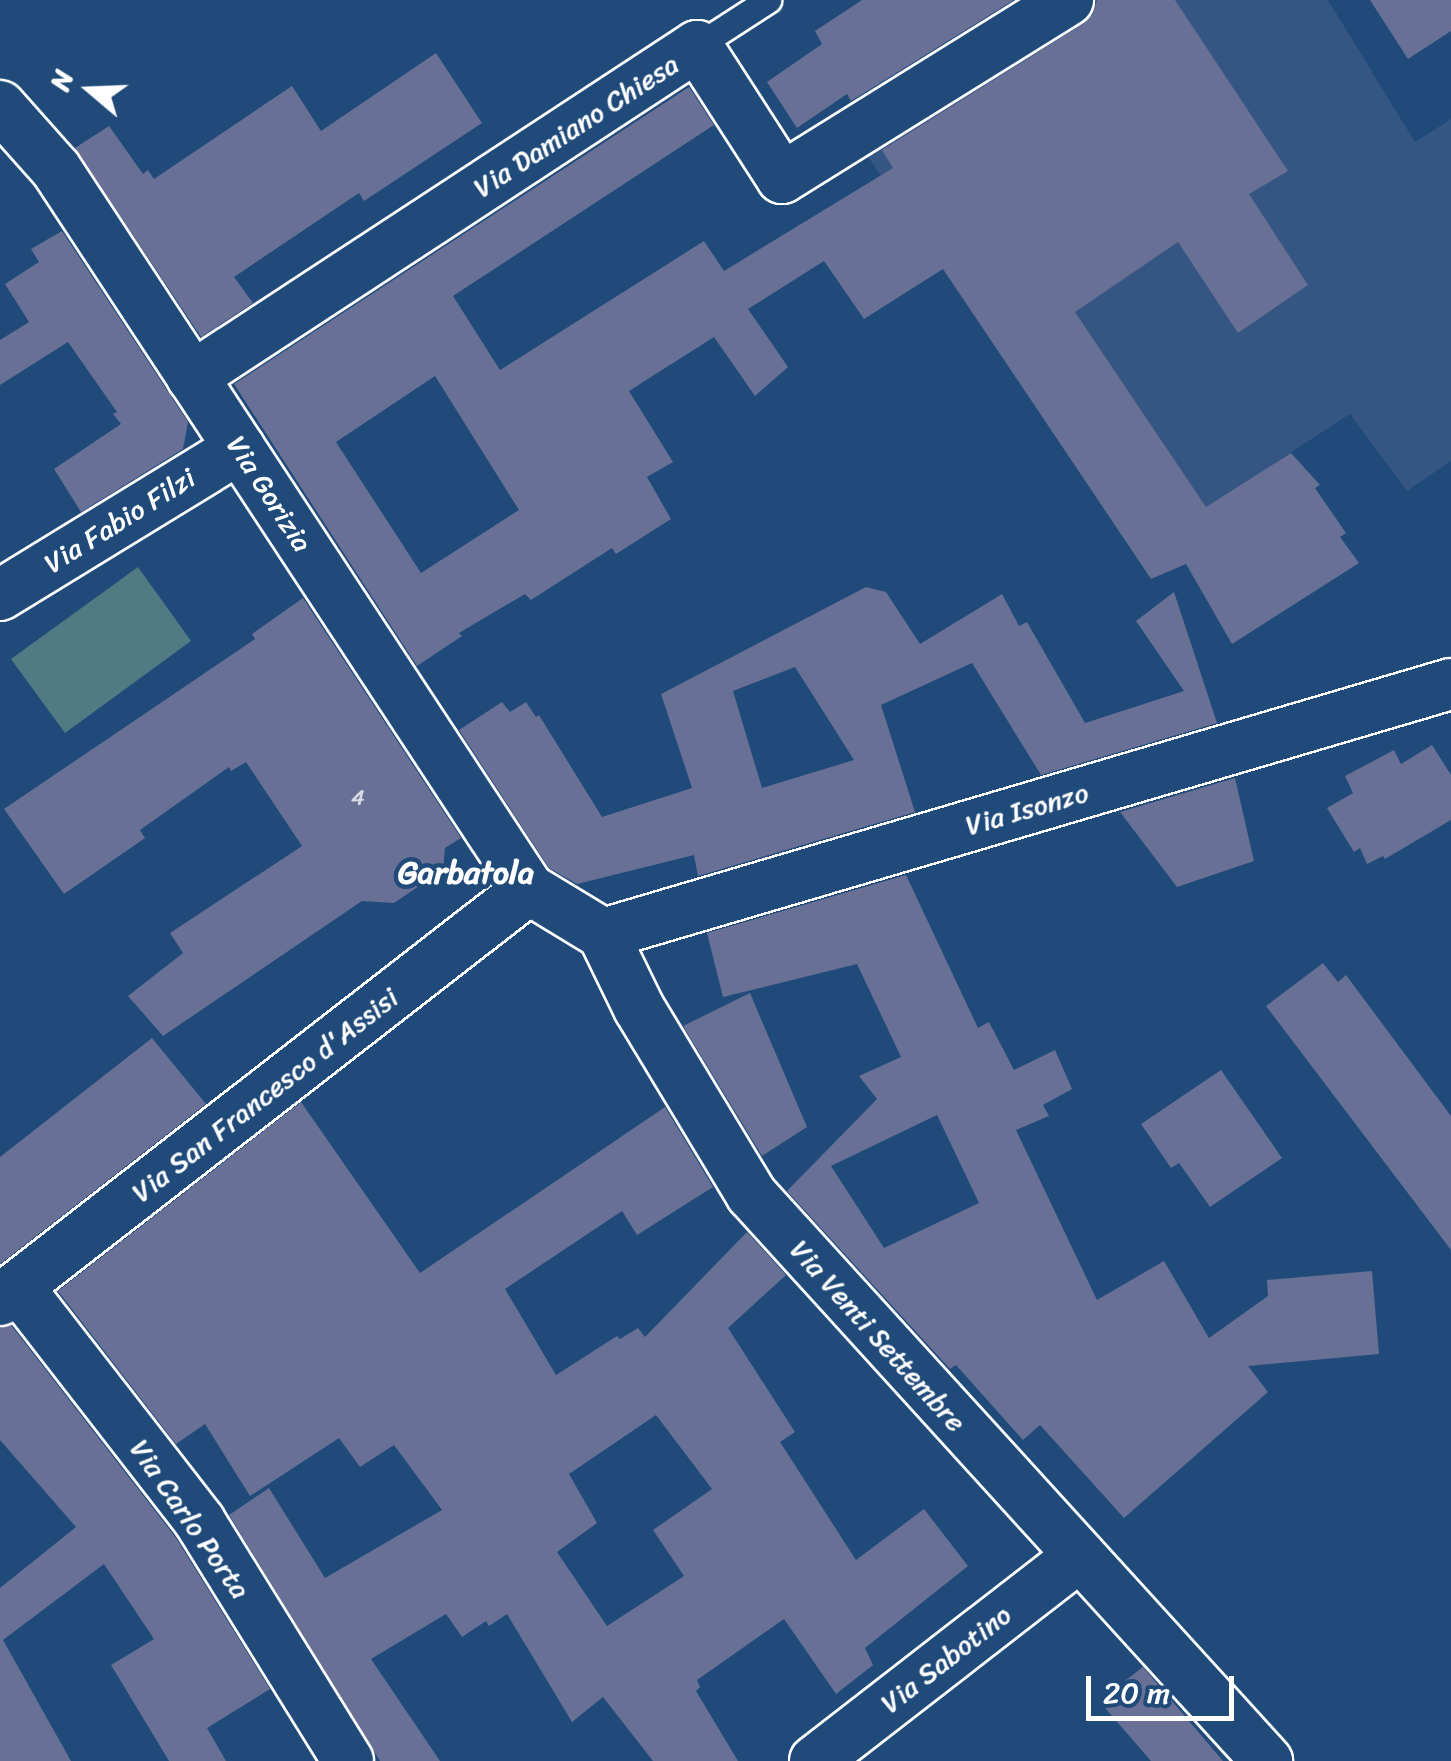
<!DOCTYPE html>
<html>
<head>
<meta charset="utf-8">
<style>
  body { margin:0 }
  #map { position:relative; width:1451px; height:1761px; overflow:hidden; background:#1f4a7a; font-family:Sriracha,sans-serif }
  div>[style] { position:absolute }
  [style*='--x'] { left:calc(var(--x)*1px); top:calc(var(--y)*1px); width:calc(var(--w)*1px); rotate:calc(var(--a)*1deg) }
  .built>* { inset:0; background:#355582 }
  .green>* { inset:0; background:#517b83 }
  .building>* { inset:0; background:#687095 }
  .roads { filter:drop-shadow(2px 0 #fff) drop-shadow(-2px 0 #fff) drop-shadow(0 2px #fff) drop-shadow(0 -2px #fff) }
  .service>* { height:25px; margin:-12.5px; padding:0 12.5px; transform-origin:12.5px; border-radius:12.5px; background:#1f4a7a }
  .minor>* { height:50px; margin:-25px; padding:0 25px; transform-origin:25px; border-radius:25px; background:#1f4a7a }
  span { translate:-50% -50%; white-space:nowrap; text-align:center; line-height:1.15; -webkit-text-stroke:9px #1f4a7a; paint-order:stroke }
  .number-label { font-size:22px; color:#d9dbe4 }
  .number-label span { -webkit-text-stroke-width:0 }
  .street-label { font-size:28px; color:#fff }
  .quarter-label { font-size:32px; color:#fff; font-weight:700 }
  .north { position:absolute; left:40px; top:40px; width:100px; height:100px; -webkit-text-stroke:8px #1f4a7a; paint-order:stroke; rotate:289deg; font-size:28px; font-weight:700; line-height:40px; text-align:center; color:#fff }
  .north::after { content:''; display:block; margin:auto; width:35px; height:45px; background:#fff; clip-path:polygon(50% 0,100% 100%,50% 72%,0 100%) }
  .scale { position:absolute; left:1086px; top:1676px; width:148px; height:45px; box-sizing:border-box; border:5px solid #fff; border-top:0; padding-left:12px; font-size:30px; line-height:35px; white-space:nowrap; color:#fff; -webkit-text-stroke:8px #1f4a7a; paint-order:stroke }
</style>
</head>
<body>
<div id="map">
  <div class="built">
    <i style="clip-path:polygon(1047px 0,1328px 0,1415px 142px,1451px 119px,1451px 461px,1407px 491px,1350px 414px,1135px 554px,846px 124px)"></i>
  </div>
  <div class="green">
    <i style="clip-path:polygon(138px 567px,191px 641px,65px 733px,11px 659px)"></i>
  </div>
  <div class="building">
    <i style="clip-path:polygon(862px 0,1014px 0,851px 101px,847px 94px,797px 128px,767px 82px,822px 44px,815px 31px)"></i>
    <i style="clip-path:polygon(evenodd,1097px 0,1175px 0,1288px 171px,1249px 194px,1308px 285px,1238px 333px,1178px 242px,1075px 312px,1206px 507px,1291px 453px,1320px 485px,1315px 488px,1346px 533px,1340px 537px,1359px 563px,1232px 644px,1186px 564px,1151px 579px,943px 269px,864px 319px,824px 261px,748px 309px,788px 367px,755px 396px,714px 337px,629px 391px,673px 462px,647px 477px,671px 519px,616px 554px,612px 548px,531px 600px,525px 594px,459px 633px,462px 636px,417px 666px,234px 384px,689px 87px,714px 125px,453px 296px,500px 370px,704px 241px,724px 271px,893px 168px,882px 150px,1083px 24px,1093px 14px,1097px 0,435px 376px,519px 510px,421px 573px,336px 442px,435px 376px)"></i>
    <i style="clip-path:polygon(1370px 0,1451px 0,1451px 31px,1408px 59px)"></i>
    <i style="clip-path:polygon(436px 53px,482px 123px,364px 201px,359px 193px,234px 277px,253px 303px,201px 337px,75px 148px,109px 126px,143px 174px,148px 170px,154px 179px,292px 86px,321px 131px)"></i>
    <i style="clip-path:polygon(62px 231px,188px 422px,183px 449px,81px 512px,54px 469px,121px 424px,113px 414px,117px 412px,68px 342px,0 385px,0 340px,29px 322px,5px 284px,39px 262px,31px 249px)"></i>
    <i style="clip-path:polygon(evenodd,866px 587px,886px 592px,920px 644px,1002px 594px,1019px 626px,1027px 622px,1085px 723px,1184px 691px,1136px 621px,1174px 592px,1217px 723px,1041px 775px,972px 663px,881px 705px,915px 812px,698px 876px,694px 855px,577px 884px,549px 868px,459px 730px,502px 702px,510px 712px,526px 702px,536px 717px,539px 715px,602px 817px,692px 788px,661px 694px,866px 587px,795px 667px,854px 760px,762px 788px,733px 691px,795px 667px)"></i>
    <i style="clip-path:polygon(303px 598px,461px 838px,445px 848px,443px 870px,394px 903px,362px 901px,163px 1036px,128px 996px,183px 953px,170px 933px,302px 846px,246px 762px,231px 771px,229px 767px,140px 830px,145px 838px,64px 894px,4px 809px,255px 639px,252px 634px)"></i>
    <i style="clip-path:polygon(1432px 745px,1451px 775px,1451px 820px,1385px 859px,1383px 856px,1367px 864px,1360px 848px,1354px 852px,1327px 808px,1353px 793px,1345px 776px,1394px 750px,1401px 764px)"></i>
    <i style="clip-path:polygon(1235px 778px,1254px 861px,1177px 887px,1120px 812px)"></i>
    <i style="clip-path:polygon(evenodd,906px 875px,978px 1028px,989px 1022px,1014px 1070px,1055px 1050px,1072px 1089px,1043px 1105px,1049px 1116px,1016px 1130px,1097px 1300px,1164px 1261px,1209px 1338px,1268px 1296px,1267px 1280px,1372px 1271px,1379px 1354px,1248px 1366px,1268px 1392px,1124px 1518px,1040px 1425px,1023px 1440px,956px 1365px,950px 1369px,787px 1191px,877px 1099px,859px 1076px,901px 1057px,857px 964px,723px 997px,707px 933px,906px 875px,937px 1115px,979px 1203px,884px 1248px,831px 1166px,937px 1115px)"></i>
    <i style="clip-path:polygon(1323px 963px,1338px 982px,1346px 975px,1451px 1116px,1451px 1250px,1266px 1006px)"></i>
    <i style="clip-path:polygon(750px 993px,807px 1127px,762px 1156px,683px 1026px)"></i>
    <i style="clip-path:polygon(152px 1038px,206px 1104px,0 1264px,0 1157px)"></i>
    <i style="clip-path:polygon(1221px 1070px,1282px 1158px,1210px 1207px,1179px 1163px,1171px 1168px,1141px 1124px)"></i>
    <i style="clip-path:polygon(evenodd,301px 1102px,420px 1273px,665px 1107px,713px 1187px,637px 1235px,622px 1211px,505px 1289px,556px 1375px,617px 1336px,620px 1339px,638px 1328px,645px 1337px,747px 1232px,786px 1275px,728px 1328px,795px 1432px,780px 1442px,856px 1560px,924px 1509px,968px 1566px,865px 1648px,873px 1665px,836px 1694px,784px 1619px,697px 1680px,700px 1687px,696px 1691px,738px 1761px,653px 1761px,603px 1697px,572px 1722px,507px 1614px,489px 1626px,486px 1621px,462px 1637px,446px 1614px,371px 1659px,440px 1761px,380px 1761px,229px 1515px,269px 1488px,325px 1578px,442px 1510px,394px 1445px,360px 1467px,339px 1438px,250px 1496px,205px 1424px,176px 1444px,58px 1291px,301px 1102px,656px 1415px,712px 1489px,653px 1530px,684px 1576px,607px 1626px,557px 1552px,597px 1523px,569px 1474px,656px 1415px)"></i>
    <i style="clip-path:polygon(11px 1325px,176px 1538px,270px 1689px,207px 1728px,226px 1761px,169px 1761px,111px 1665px,154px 1639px,104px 1564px,3px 1640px,71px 1761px,0 1761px,0 1588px,76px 1527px,0 1440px,0 1328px)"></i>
    <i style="clip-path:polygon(1143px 1667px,1161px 1688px,1223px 1761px,1151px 1761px,1099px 1701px)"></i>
  </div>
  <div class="roads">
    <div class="service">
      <i style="--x:697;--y:46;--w:85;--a:-32.9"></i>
    </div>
    <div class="minor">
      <i style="--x:0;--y:106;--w:84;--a:48.4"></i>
      <i style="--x:56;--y:169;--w:861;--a:56.7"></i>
      <i style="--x:529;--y:889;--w:87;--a:31.3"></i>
      <i style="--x:603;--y:934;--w:82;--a:64.1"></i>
      <i style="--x:639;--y:1008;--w:217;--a:58.9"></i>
      <i style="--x:751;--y:1194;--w:767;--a:47.7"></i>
      <i style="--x:192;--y:377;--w:604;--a:-33.24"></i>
      <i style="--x:697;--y:46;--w:157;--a:57.2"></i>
      <i style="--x:782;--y:178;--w:337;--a:-31.9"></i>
      <i style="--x:0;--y:595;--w:281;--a:-31.5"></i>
      <i style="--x:603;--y:934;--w:884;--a:-16.43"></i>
      <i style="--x:18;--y:1287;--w:297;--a:52.2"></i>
      <i style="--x:200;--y:1522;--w:281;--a:58.2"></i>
      <i style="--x:0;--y:1300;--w:670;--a:-37.84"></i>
      <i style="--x:815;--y:1761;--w:333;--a:-37.8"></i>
    </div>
  </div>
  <div class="number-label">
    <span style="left:358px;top:798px">4</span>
  </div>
  <div class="street-label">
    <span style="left:576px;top:126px;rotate:-33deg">Via Damiano Chiesa</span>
    <span style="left:269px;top:494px;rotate:57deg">Via Gorizia</span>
    <span style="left:120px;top:521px;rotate:-32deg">Via Fabio Filzi</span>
    <span style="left:1027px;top:809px;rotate:-16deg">Via Isonzo</span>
    <span style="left:265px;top:1095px;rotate:-38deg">Via San Francesco d'Assisi</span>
    <span style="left:878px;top:1336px;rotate:48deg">Via Venti Settembre</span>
    <span style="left:190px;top:1519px;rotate:55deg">Via Carlo Porta</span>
    <span style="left:946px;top:1659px;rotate:-38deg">Via Sabotino</span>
  </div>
  <div class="quarter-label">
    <span style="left:466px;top:873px">Garbatola</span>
  </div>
  <div class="north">N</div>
  <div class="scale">20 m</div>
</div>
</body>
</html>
